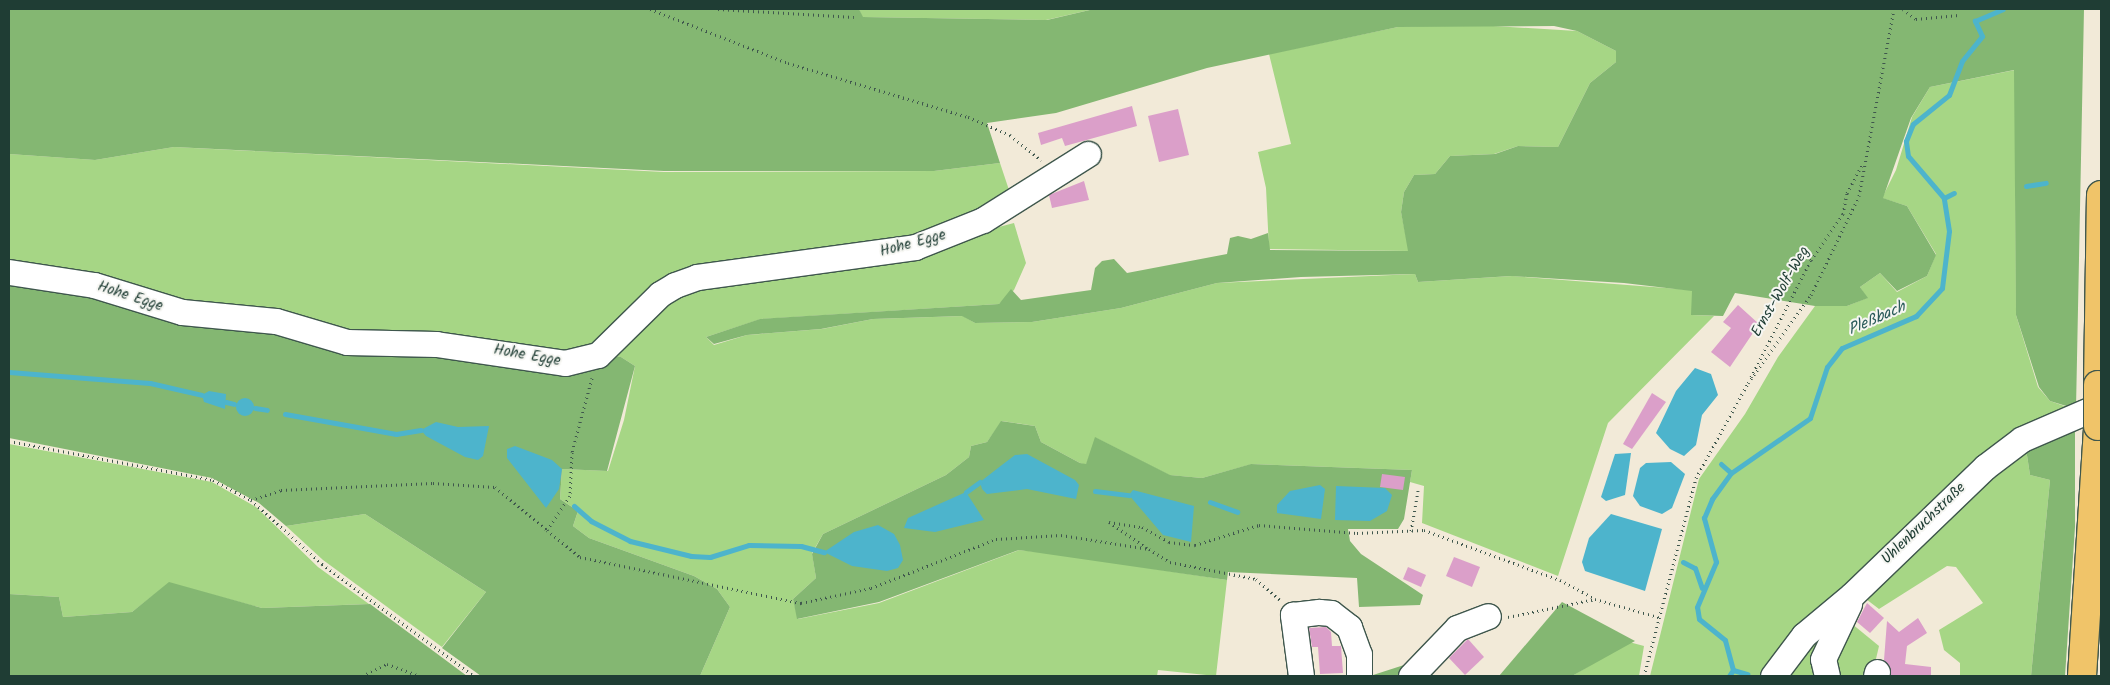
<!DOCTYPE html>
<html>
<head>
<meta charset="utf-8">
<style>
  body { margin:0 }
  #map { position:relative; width:2110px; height:685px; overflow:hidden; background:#f2ead8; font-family:Kalam,sans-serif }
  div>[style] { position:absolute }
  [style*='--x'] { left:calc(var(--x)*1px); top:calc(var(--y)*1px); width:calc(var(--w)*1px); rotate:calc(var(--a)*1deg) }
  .green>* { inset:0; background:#a6d685 }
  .forest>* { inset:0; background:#84b772 }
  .water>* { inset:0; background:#4db4cc }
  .round { border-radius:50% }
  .stream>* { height:5px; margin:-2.5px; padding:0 2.5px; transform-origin:2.5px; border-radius:2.5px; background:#4db4cc }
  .building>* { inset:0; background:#db9fc9 }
  .path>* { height:3px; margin-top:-1.5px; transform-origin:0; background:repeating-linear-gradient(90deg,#3f574d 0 1px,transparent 0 5px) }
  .roads { filter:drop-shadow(1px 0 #3f574d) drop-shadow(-1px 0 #3f574d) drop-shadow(0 1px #3f574d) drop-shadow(0 -1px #3f574d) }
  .minor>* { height:25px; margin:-12.5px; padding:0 12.5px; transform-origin:12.5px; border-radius:12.5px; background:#fff }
  .highway>* { height:28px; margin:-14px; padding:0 14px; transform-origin:14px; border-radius:14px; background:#f0c469 }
  .bridges { filter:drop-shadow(1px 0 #3f574d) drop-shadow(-1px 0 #3f574d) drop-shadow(0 1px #3f574d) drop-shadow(0 -1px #3f574d) }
  .highway-bridge>* { height:28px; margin:-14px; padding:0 14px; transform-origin:14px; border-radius:14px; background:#f0c469 }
  span { translate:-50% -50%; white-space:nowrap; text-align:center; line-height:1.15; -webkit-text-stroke:4px #f6f6f2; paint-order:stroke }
  .street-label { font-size:15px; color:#1f3d34 }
  .water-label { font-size:16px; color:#2a5b5a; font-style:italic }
  .frame { position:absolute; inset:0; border:10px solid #1f3d34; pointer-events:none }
</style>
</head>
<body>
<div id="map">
  <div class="green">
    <i style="clip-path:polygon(859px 9px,1094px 9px,1046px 20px,862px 17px)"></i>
    <i style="clip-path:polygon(1461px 24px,1577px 31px,1616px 51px,1616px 62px,1590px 83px,1558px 147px,1518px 146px,1494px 154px,1450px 156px,1435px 174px,1414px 175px,1404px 192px,1401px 212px,1409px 251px,1269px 249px,1266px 188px,1258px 152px,1291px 144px,1269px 54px,1398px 27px)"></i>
    <i style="clip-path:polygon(2015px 70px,2016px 315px,2038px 387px,2050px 401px,2073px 409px,2060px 412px,1768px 676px,1650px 676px,1699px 479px,1745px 414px,1778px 357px,1815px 306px,1847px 306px,1867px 298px,1860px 287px,1880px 273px,1897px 292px,1927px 276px,1936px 254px,1907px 206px,1882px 198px,1896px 170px,1912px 117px,1930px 87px)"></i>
    <i style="clip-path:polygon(174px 147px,664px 172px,934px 171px,1000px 163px,1012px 199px,951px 231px,723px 269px,583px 353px,348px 339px,9px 268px,9px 154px,95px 160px)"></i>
    <i style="clip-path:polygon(1014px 223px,1026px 263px,1014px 290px,999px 304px,761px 319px,706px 337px,714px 345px,747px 335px,822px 329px,873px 319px,963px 316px,975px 323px,1032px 322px,1121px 308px,1217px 283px,1415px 274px,1418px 282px,1512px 276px,1692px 290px,1692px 315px,1714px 316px,1608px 423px,1558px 576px,1422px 523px,1424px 486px,1410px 482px,1412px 470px,1252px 464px,1202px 478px,1169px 475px,1096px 438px,1086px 465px,1080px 463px,1041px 442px,1035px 426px,1002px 421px,987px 442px,971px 446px,969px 457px,946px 475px,823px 534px,812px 553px,816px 578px,793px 599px,798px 619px,879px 603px,1019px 550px,1057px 554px,1227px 580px,1216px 676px,1158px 670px,1157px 676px,700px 676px,730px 607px,717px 589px,694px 576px,589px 538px,573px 526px,578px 511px,560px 499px,562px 469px,608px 471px,624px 420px,635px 366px,621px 357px,603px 356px,675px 289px,950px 240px)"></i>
    <i style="clip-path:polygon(2025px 442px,2030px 475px,2050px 480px,2031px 676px,1960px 676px,1960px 663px,1944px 650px,1939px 630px,1983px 603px,1956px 567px,1947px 566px,1879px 609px,1862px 596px)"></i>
    <i style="clip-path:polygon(9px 444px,212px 482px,256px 507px,318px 567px,369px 604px,262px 608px,169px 583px,132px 612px,63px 617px,59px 597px,9px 594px)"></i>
    <i style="clip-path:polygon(365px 514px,486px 592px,442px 647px,323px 560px,286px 526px)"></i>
    <i style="clip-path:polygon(1846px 619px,1879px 646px,1872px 676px,1830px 676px)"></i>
    <i style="clip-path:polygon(1826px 621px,1823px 676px,1777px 676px)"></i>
    <i style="clip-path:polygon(1629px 642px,1644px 646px,1639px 676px,1572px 676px)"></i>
  </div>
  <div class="forest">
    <i style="clip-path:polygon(9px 9px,859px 9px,863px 17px,1047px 20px,1094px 9px,2084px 9px,2076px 409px,2050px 401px,2039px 387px,2016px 315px,2014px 70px,1930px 87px,1911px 118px,1883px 198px,1907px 206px,1936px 255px,1927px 276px,1897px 291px,1880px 273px,1860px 287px,1868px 298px,1847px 306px,1815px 306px,1735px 293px,1723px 316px,1691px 315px,1692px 291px,1624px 283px,1511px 276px,1418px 282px,1415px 274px,1301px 277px,1217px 283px,1121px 308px,1032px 322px,975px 323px,962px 316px,873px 319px,821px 329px,747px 335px,714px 344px,706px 337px,760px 319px,999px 304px,1011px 289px,1021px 300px,1091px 290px,1095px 268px,1102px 261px,1114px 259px,1127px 273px,1227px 254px,1230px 238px,1238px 236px,1251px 239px,1268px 233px,1270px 250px,1408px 251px,1401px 212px,1404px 192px,1414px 175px,1435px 174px,1450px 156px,1495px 154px,1518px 146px,1558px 147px,1590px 83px,1616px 62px,1616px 51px,1577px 31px,1554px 26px,1398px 27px,1207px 68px,1056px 113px,987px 123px,1000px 163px,934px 171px,664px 171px,174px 147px,95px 160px,9px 154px)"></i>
    <i style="clip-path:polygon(9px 277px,276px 324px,621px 357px,635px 366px,607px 471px,562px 469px,560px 499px,578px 511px,573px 526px,589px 538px,694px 576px,717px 589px,730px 607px,700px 676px,481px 676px,442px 648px,486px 592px,365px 514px,286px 526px,259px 503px,212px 478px,9px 438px)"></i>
    <i style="clip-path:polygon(1001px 421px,1035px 426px,1041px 442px,1080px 463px,1086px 464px,1095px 437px,1170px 475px,1202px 478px,1251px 464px,1412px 470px,1404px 519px,1398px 529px,1348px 529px,1350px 541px,1361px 554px,1423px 595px,1420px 605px,1359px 607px,1357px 578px,1228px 572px,1227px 580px,1019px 550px,879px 602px,797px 619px,793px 599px,816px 578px,812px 554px,823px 534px,946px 475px,969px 457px,971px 446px,987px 442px)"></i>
    <i style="clip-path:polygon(2075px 427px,2075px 527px,2065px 676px,2031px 676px,2050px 480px,2030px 475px,2025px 442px)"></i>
    <i style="clip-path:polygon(169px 582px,262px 608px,370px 604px,467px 676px,9px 676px,9px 594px,59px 597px,63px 617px,132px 612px)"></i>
    <i style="clip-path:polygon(1562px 602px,1635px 641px,1572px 676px,1499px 676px)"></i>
    <i style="clip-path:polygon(1404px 665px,1405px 676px,1370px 676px)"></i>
  </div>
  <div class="water">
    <i style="clip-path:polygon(1695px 368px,1711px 374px,1718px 395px,1702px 415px,1696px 445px,1684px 456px,1670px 449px,1656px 433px,1676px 391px)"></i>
    <i style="clip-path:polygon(209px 391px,226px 394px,225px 409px,204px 402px,202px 395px)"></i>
    <i class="round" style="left:236px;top:398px;width:18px;height:18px"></i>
    <i style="clip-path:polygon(436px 422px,458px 427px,489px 426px,483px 456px,478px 460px,465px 457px,426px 436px,421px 430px)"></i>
    <i style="clip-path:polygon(515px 446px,552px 460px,562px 469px,559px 489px,546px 508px,507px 458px,507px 449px)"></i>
    <i style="clip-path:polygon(1631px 453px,1625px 495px,1606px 501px,1601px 497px,1615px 454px)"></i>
    <i style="clip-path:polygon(1027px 454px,1075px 480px,1079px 485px,1076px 499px,1027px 489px,987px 494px,982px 489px,980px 482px,998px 468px,1015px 455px)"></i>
    <i style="clip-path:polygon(1671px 462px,1685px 474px,1672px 508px,1662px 514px,1640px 506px,1633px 496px,1640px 468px,1646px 463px)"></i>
    <i style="clip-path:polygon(1320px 485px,1325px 489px,1321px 519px,1277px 513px,1277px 505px,1290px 491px)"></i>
    <i style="clip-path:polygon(1336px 486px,1385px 488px,1392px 495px,1387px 511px,1370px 521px,1335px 520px)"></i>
    <i style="clip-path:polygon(1133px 490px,1194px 506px,1191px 542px,1163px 535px,1129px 495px)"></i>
    <i style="clip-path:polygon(966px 492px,984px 520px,935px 532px,904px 528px,908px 518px)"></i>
    <i style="clip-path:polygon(1611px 514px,1662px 529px,1645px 591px,1585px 571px,1582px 562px,1589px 538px)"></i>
    <i style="clip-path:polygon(878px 525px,894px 534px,900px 545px,903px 560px,898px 568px,887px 571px,852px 566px,824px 552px,854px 532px)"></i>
  </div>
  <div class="stream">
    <i style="--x:2026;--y:186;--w:20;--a:-9"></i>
    <i style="--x:1944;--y:198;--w:11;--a:-27"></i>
    <i style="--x:9;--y:372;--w:141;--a:4.5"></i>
    <i style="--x:150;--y:383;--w:53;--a:13"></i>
    <i style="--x:226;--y:402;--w:8;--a:14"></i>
    <i style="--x:255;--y:408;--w:12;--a:9"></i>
    <i style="--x:285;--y:414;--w:113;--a:10.2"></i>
    <i style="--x:396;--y:434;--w:25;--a:-9"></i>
    <i style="--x:1721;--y:464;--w:13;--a:42"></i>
    <i style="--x:1095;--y:491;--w:34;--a:7"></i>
    <i style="--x:966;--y:492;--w:17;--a:-36"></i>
    <i style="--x:1210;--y:502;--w:29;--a:20"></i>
    <i style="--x:574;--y:506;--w:23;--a:41"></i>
    <i style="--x:591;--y:521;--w:44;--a:27.1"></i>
    <i style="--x:630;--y:541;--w:63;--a:13.8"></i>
    <i style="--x:691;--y:556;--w:19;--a:3"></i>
    <i style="--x:710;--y:557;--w:41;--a:-17.1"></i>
    <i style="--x:749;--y:545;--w:52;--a:1.1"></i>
    <i style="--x:801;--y:546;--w:24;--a:15"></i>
    <i style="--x:1683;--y:562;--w:13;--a:27"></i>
    <i style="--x:1695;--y:568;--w:21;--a:71"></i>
    <i style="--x:1733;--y:670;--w:15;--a:16"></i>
    <i style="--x:1729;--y:676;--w:7;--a:-56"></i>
    <i style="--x:1733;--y:670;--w:31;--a:-105"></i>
    <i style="--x:1725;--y:640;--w:33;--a:-141"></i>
    <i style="--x:1699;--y:619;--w:12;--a:-99"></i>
    <i style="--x:1697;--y:607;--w:49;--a:-67.1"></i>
    <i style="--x:1716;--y:562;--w:46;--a:-105.3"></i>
    <i style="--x:1704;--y:518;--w:21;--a:-67"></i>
    <i style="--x:1712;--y:499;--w:32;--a:-54"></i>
    <i style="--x:1731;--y:473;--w:96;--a:-34.8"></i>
    <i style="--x:1810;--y:418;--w:54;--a:-71.6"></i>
    <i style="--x:1827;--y:367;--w:24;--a:-52"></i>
    <i style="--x:1842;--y:348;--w:81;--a:-23.4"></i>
    <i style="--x:1916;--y:316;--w:38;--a:-47"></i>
    <i style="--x:1942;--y:288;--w:57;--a:-83"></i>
    <i style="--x:1949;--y:231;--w:33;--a:-99"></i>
    <i style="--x:1944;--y:198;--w:55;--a:-130.6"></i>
    <i style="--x:1908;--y:156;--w:15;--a:-98"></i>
    <i style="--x:1906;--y:141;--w:18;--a:-68"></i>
    <i style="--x:1913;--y:124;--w:46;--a:-38.9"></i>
    <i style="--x:1949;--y:95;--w:36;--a:-69"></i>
    <i style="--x:1962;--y:61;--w:32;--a:-51"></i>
    <i style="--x:1982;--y:36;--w:17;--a:-115"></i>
    <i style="--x:1975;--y:21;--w:30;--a:-23"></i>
  </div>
  <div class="building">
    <i style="clip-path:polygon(1132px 106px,1137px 126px,1065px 146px,1062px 138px,1041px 145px,1038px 133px)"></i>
    <i style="clip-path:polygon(1178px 109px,1189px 155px,1159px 162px,1148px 116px)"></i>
    <i style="clip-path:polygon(1084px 181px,1089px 200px,1052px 208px,1049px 195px)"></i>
    <i style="clip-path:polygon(1738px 305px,1759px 324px,1730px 367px,1711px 352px,1731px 328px,1723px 322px)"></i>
    <i style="clip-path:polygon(1652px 393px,1666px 402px,1632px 449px,1623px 444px)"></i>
    <i style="clip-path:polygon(1382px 474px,1405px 477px,1403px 490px,1380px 487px)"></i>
    <i style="clip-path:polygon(1454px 557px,1480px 567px,1472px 587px,1446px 576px)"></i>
    <i style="clip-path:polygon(1408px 567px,1426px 575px,1421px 587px,1403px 579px)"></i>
    <i style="clip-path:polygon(1867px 603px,1884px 618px,1870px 633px,1857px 622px)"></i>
    <i style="clip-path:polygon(1918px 618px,1927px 633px,1907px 646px,1905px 664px,1931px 667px,1931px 676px,1891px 676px,1884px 660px,1887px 621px,1899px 632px)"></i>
    <i style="clip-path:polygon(1326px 627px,1331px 632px,1332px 646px,1341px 646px,1343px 673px,1320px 674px,1318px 647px,1312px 647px,1309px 628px)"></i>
    <i style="clip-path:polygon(1468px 639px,1484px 657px,1465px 675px,1449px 658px)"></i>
  </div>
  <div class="path">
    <i style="--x:650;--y:9;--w:148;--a:21.4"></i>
    <i style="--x:788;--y:63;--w:188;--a:16.7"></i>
    <i style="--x:968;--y:117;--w:46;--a:23.2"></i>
    <i style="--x:1010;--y:135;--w:40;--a:39"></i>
    <i style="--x:718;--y:9;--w:136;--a:3.4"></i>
    <i style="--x:1903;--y:9;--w:16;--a:38"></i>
    <i style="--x:1916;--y:19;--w:43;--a:-5.3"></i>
    <i style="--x:1751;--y:377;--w:131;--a:-62.9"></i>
    <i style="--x:1811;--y:260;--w:56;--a:-55.2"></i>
    <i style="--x:1843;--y:214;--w:21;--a:-79"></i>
    <i style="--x:1847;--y:193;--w:32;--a:-62"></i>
    <i style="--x:592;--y:378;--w:77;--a:105.1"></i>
    <i style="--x:572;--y:452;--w:44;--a:92.6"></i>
    <i style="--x:570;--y:496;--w:41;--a:124.1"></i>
    <i style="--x:547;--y:530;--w:43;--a:39.3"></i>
    <i style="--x:580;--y:557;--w:226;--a:11.8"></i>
    <i style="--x:801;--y:603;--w:72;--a:-12.1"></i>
    <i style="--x:871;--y:588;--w:134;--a:-21.4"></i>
    <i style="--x:996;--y:539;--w:65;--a:-3.5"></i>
    <i style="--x:1061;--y:535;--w:89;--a:9"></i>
    <i style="--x:1149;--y:549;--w:25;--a:32"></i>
    <i style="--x:1170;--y:562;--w:88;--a:11.2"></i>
    <i style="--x:1256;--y:579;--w:33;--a:41"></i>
    <i style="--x:9;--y:441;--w:208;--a:10.8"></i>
    <i style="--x:213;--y:480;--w:43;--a:27.8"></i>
    <i style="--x:251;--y:500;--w:96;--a:42"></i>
    <i style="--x:322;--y:564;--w:189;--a:36.4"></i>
    <i style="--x:251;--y:500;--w:32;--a:-18"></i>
    <i style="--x:281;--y:490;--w:152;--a:-2.6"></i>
    <i style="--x:433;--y:483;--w:62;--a:3.7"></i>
    <i style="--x:495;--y:487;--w:67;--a:39.6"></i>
    <i style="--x:1411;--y:531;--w:41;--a:-80.1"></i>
    <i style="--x:1147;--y:548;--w:46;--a:-145.6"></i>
    <i style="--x:1109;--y:522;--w:33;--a:9"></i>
    <i style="--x:1142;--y:527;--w:31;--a:29"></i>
    <i style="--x:1169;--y:542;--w:26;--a:7"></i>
    <i style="--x:1195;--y:545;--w:67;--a:-17.4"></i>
    <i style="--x:1259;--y:525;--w:98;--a:4.7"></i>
    <i style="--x:1357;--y:533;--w:67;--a:-2.6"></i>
    <i style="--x:1424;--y:530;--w:145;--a:20.2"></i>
    <i style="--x:1560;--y:580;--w:40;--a:28"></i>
    <i style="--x:1508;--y:617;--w:89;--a:-11.7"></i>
    <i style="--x:1595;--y:599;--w:66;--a:15.9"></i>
    <i style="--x:362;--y:676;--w:28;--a:-26"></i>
    <i style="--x:387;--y:664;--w:35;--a:20"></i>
    <i style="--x:1644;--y:676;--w:205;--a:-75.3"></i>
    <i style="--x:1696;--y:478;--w:108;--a:-61.3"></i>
    <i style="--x:1748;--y:383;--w:108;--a:-54.4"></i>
    <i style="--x:1811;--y:295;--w:110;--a:-64.1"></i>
    <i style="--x:1859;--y:196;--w:190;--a:-79.4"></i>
  </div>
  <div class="roads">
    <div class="minor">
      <i style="--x:9;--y:272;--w:86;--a:8.7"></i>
      <i style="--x:94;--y:285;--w:92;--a:17.1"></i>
      <i style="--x:182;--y:312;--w:94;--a:5.5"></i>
      <i style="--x:276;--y:321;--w:74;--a:16.5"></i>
      <i style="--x:347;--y:342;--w:89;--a:1.3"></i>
      <i style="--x:436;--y:344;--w:130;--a:8.4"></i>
      <i style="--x:565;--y:363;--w:34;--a:-14"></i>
      <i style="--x:598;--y:355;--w:87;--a:-44.5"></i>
      <i style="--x:660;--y:294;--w:17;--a:-31"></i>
      <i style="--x:675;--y:285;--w:23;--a:-20"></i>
      <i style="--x:697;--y:277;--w:220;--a:-7.8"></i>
      <i style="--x:915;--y:247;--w:73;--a:-21.7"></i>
      <i style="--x:983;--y:220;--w:124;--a:-32.2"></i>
      <i style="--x:1301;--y:676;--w:62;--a:-97.5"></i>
      <i style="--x:1293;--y:615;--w:26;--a:-7"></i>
      <i style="--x:1319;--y:612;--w:12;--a:5"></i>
      <i style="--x:1331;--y:613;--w:23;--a:38"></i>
      <i style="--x:1349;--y:627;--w:29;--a:70"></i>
      <i style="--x:1359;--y:654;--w:22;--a:90"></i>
      <i style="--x:1411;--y:676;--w:66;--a:-46.2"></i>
      <i style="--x:1457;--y:628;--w:33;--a:-21"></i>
      <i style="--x:1773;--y:676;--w:51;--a:-52.9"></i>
      <i style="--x:1804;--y:635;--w:62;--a:-39.8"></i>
      <i style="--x:1852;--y:595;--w:185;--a:-43.9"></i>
      <i style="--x:1985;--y:467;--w:46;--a:-37.1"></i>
      <i style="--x:2022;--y:439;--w:86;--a:-23.3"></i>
      <i style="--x:1827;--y:676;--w:17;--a:-103"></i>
      <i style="--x:1823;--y:659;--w:61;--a:-64.7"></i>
      <i style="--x:1876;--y:676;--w:4;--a:-76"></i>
    </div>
    <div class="highway">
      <i style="--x:2098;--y:385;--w:190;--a:-89.1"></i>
      <i style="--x:2082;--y:676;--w:251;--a:-86.3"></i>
    </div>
  </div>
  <div class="bridges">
    <div class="highway-bridge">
      <i style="--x:2098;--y:426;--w:41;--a:-90"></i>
    </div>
  </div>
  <div class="street-label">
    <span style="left:913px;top:244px;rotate:-15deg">Hohe Egge</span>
    <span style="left:1781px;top:292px;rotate:-60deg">Ernst-Wolf-Weg</span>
    <span style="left:130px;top:297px;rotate:18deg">Hohe Egge</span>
    <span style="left:527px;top:356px;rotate:10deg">Hohe Egge</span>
    <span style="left:1924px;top:524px;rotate:-44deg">Uhlenbruchstraße</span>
  </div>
  <div class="water-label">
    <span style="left:1877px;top:319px;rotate:-24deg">Pleßbach</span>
  </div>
  <div class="frame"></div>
</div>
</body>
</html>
